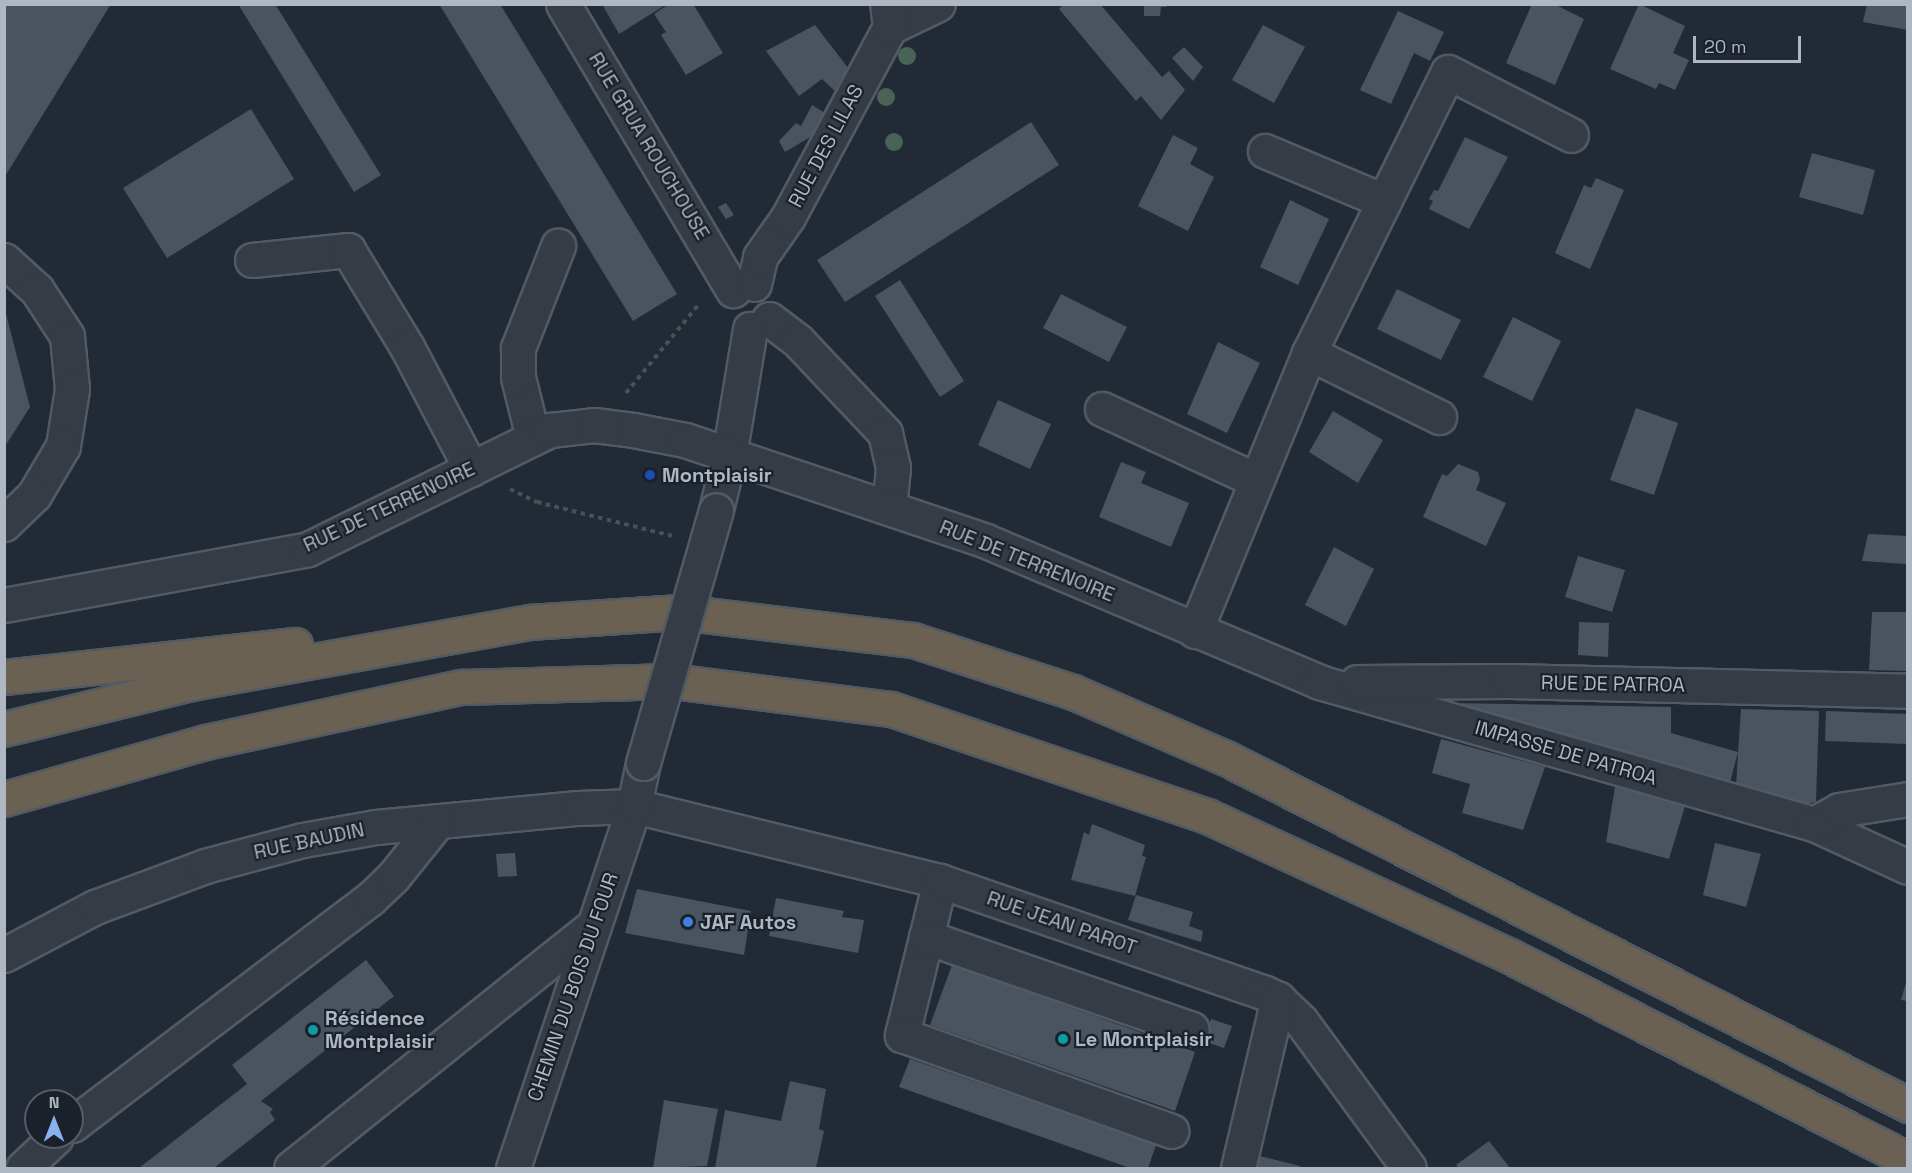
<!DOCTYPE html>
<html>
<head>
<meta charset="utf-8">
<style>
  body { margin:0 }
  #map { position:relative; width:1912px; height:1173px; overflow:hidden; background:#212a35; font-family:"Space Grotesk",sans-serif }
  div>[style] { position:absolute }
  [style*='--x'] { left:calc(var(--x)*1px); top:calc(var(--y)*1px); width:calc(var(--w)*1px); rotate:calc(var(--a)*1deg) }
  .building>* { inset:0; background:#4a5461 }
  .path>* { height:4px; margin-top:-2px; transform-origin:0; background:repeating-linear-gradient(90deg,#435356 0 4.5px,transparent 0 9px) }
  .roads { filter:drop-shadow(2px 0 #525a63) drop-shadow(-2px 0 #525a63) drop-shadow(0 2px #525a63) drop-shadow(0 -2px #525a63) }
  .minor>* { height:33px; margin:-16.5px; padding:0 16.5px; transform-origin:16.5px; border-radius:16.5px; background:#353c46 }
  .highway>* { height:33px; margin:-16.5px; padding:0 16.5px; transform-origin:16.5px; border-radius:16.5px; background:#6b6152 }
  .bridges { filter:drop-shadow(2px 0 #525a63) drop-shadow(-2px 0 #525a63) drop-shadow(0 2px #525a63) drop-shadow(0 -2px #525a63) }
  .minor-bridge>* { height:33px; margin:-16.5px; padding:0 16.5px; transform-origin:16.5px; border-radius:16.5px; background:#353c46 }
  .trees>* { width:18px; height:18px; margin:-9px; border-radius:50%; background:#496356 }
  .dots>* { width:16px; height:16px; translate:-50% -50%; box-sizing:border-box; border:3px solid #1a212a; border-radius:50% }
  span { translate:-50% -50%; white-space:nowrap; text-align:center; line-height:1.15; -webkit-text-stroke:4.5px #1a212a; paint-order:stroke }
  .street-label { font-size:20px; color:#afb7c2 }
  .poi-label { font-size:20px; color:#afb7c2; font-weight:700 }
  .left { translate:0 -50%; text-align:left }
  .frame { position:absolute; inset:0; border:6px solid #afb7c2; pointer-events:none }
  .north { position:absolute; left:24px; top:1089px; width:60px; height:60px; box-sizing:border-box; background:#1a212a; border:2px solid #565d67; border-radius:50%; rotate:0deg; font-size:16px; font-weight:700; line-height:24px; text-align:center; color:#afb7c2 }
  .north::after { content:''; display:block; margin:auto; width:21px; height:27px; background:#88b1ee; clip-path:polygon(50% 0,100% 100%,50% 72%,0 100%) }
  .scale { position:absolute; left:1693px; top:36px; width:108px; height:27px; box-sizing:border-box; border:3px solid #afb7c2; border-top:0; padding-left:8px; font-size:18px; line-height:21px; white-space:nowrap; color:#afb7c2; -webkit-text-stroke:4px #1a212a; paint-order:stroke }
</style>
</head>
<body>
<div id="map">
  <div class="building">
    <i style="clip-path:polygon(4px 4px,111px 4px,4px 178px)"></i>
    <i style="clip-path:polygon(238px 4px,275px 4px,381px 175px,354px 192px)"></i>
    <i style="clip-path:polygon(439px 4px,500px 4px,677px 294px,633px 321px)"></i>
    <i style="clip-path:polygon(602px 4px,667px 4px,619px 34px)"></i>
    <i style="clip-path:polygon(669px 4px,693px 4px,723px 53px,686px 75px,661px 35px,666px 32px,654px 14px)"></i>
    <i style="clip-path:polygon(1064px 4px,1100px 4px,1162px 77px,1169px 71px,1185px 90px,1161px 120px,1141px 96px,1136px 101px,1059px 9px)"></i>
    <i style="clip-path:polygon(1532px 4px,1554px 4px,1584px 19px,1555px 85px,1506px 63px)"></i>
    <i style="clip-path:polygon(1639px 4px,1685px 26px,1673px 53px,1689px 60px,1675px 90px,1659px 83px,1656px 89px,1610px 69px)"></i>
    <i style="clip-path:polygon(1867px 4px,1908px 4px,1908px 30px,1863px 22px)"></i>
    <i style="clip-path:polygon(1144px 5px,1166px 5px,1166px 7px,1161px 7px,1160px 16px,1144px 16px)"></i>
    <i style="clip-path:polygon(1398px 11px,1444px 32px,1430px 61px,1414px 53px,1391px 104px,1360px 90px)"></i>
    <i style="clip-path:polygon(815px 25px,849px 69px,836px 92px,822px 79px,799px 96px,766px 51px)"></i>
    <i style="clip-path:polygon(1263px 25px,1305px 47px,1274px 103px,1232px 80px)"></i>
    <i style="clip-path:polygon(1184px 47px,1203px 67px,1193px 81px,1172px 58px)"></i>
    <i style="clip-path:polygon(812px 105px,825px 113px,812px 136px,785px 152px,779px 141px,796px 123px,801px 126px)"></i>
    <i style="clip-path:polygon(251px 109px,294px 179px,167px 258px,123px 188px)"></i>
    <i style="clip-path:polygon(1031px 122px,1059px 165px,845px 302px,817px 260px)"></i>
    <i style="clip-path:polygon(1173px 135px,1198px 148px,1190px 164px,1214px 177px,1188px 231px,1138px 206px)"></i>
    <i style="clip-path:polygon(1465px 137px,1508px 157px,1469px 229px,1429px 209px,1433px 201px,1429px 199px,1434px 190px,1438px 191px)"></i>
    <i style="clip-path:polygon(1812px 153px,1875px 170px,1863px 215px,1799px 197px)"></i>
    <i style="clip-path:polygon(1596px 178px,1624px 190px,1590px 269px,1555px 253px,1584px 185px,1591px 188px)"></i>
    <i style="clip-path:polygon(1290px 200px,1329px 219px,1298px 285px,1260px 267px)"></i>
    <i style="clip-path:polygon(726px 203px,734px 215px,726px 219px,718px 207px)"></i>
    <i style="clip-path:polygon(900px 280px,964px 381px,940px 397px,875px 296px)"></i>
    <i style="clip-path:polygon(1397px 289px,1461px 320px,1441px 360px,1377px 329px)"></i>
    <i style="clip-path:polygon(1061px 294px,1127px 327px,1109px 362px,1043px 328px)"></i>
    <i style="clip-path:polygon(4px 306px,30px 407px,4px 448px)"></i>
    <i style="clip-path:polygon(1513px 317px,1561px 341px,1532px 401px,1483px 377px)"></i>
    <i style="clip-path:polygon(1218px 342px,1260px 363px,1227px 433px,1187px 414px)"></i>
    <i style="clip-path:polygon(998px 400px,1051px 424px,1030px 469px,978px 445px)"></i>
    <i style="clip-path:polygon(1636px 408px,1678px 423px,1654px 495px,1610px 480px)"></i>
    <i style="clip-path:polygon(1333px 411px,1383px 440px,1358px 483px,1309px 452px)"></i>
    <i style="clip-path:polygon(1121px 462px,1146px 472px,1141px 483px,1189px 503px,1171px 547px,1099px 517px)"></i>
    <i style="clip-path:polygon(1458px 464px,1478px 472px,1480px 480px,1476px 490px,1506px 503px,1486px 546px,1423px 517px,1442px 474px,1447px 476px)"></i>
    <i style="clip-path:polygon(1868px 534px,1908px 536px,1906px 564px,1862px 561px)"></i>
    <i style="clip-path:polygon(1334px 547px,1374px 569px,1346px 626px,1305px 605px)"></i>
    <i style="clip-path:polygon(1578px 556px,1625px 570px,1612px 612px,1565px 597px)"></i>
    <i style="clip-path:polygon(1872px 612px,1908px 612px,1908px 671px,1869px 670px)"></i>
    <i style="clip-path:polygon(1579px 622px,1609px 623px,1608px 657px,1578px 655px)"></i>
    <i style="clip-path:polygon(1452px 703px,1671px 707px,1671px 733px,1738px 752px,1741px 709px,1819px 711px,1816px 802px,1800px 805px,1736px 788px,1738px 752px,1729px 786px,1451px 708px)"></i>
    <i style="clip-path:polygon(1826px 711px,1908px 714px,1908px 744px,1825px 741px)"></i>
    <i style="clip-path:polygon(1441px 739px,1545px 767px,1523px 830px,1462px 813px,1470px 784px,1432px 773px)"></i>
    <i style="clip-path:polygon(1615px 787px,1685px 806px,1669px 859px,1606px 842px)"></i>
    <i style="clip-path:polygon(1092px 824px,1145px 845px,1142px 856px,1146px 857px,1135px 896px,1071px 880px,1084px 832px,1089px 835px)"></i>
    <i style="clip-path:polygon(1715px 843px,1761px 854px,1746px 907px,1703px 895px)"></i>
    <i style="clip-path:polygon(515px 853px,517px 876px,498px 877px,496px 854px)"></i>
    <i style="clip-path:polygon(637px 889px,751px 911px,744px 955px,625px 933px)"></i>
    <i style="clip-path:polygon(1136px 895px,1193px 912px,1189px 926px,1203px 931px,1201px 942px,1128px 920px)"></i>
    <i style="clip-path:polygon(776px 898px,844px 911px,842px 917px,864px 920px,858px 953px,769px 936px)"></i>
    <i style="clip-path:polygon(366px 960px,394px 996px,261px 1101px,273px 1109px,270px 1112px,275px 1120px,214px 1168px,139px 1168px,247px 1084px,232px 1065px)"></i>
    <i style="clip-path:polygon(952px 965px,1195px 1052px,1175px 1111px,930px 1025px)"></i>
    <i style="clip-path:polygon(1907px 979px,1908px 979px,1908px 1001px,1901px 1000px)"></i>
    <i style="clip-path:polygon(1211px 1019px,1232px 1026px,1224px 1048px,1203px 1041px)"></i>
    <i style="clip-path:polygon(910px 1059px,1156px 1145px,1148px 1168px,1130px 1168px,899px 1087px)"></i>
    <i style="clip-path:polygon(790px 1081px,826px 1089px,819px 1129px,824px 1131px,816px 1168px,715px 1168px,725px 1110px,781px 1121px)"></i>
    <i style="clip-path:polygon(664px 1100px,718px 1109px,707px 1166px,653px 1168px)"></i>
    <i style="clip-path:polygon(1489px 1141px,1510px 1168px,1459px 1168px,1456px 1165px)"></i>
    <i style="clip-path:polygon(1260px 1156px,1300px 1166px,1300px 1168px,1257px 1168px)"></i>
  </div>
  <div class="path">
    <i style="--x:626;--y:393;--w:117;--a:-50.6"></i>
    <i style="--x:510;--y:489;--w:30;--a:26"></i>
    <i style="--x:537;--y:502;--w:139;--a:14.1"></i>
  </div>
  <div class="roads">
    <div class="minor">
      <i style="--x:563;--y:4;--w:333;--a:59.3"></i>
      <i style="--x:890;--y:27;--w:53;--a:-25.6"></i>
      <i style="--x:1265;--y:151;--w:129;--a:22.8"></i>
      <i style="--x:4;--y:260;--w:45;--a:42.3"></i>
      <i style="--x:37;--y:290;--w:55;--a:56.9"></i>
      <i style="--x:67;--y:336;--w:53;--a:84.6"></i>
      <i style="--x:72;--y:389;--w:58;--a:99"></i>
      <i style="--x:63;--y:446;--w:57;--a:120.6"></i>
      <i style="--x:34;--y:495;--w:42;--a:136"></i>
      <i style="--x:252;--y:260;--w:97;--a:-5.9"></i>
      <i style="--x:348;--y:250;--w:114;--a:58.7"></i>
      <i style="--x:407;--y:347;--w:138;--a:62.3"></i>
      <i style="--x:754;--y:284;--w:28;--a:-77"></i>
      <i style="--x:760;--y:257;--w:49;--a:-55"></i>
      <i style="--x:788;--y:217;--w:216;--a:-61.8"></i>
      <i style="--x:890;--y:27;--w:23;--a:-97"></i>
      <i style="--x:769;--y:319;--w:36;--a:37"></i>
      <i style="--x:798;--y:341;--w:127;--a:46.6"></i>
      <i style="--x:885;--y:433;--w:36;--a:77"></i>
      <i style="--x:893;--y:468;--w:40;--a:95.7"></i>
      <i style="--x:1309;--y:353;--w:145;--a:26.2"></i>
      <i style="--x:1102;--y:409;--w:170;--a:24.8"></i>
      <i style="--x:533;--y:438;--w:63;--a:-103.8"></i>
      <i style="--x:518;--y:377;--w:29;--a:-90"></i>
      <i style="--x:518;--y:348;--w:110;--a:-68.6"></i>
      <i style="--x:716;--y:510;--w:56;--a:-76.5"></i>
      <i style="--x:729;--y:456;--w:129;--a:-80.6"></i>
      <i style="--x:4;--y:605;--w:309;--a:-10.4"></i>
      <i style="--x:308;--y:549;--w:270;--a:-26.2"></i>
      <i style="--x:550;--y:430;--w:44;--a:-6.5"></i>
      <i style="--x:594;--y:425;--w:39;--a:7"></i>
      <i style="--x:633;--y:430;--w:53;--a:10.9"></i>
      <i style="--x:685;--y:440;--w:317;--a:18.5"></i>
      <i style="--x:986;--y:541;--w:362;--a:22.9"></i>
      <i style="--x:1319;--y:682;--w:515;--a:16.01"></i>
      <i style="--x:1814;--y:824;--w:103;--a:24.6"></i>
      <i style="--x:1195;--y:631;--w:300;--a:-67.7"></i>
      <i style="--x:1309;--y:353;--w:313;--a:-63.7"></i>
      <i style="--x:1448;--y:72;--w:138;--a:27.1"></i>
      <i style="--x:1357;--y:682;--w:153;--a:-0.4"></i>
      <i style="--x:1510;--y:681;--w:398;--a:1.4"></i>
      <i style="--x:1814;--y:824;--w:29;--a:-29"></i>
      <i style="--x:1839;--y:810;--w:70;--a:-9.1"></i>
      <i style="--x:940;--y:881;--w:159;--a:103.9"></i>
      <i style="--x:902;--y:1035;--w:286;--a:19.6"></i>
      <i style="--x:926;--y:937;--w:281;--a:19.1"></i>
      <i style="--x:4;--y:955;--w:103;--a:-27.8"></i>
      <i style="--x:95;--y:907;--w:117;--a:-20.4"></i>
      <i style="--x:205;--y:866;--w:101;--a:-14.9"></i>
      <i style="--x:303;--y:840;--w:74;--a:-10.1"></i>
      <i style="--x:376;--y:827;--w:203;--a:-5.4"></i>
      <i style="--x:578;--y:808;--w:56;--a:-2"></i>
      <i style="--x:634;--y:806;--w:315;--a:13.8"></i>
      <i style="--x:940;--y:881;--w:342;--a:19"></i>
      <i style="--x:1263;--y:992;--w:17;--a:25"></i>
      <i style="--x:1278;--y:999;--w:32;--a:44"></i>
      <i style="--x:1301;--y:1021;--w:182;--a:53.7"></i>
      <i style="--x:72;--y:1125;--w:374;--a:-37.2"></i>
      <i style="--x:370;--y:899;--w:32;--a:-44"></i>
      <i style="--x:393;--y:877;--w:72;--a:-51.2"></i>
      <i style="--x:23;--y:1168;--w:45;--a:-43.2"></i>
      <i style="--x:291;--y:1168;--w:387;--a:-38.7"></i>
      <i style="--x:513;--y:1168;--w:382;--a:-71.5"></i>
      <i style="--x:634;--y:806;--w:44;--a:-78.2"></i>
      <i style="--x:1238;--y:1168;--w:174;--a:-76.7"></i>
    </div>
    <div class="highway">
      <i style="--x:4;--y:677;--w:293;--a:-6.3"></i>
      <i style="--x:4;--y:729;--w:193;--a:-13.8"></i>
      <i style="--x:191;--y:683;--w:343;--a:-10.2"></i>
      <i style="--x:529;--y:622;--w:151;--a:-3.8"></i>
      <i style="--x:680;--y:612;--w:235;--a:6.9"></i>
      <i style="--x:913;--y:640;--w:168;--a:18"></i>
      <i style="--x:1073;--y:692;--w:169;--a:23.4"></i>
      <i style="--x:1228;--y:759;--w:763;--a:26.97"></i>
      <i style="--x:4;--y:799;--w:210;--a:-15.8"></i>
      <i style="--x:206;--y:742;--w:261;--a:-12.2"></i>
      <i style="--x:461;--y:687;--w:211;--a:-1.6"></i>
      <i style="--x:672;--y:681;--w:221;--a:7.3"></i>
      <i style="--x:891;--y:709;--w:334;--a:18.7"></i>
      <i style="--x:1207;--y:816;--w:336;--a:24.8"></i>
      <i style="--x:1512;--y:957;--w:445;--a:27.1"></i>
    </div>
  </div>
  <div class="bridges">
    <div class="minor-bridge">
      <i style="--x:643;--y:763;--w:263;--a:-73.9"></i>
    </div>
  </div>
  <div class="trees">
    <i style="left:907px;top:56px"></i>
    <i style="left:886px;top:97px"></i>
    <i style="left:894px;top:142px"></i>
  </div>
  <div class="dots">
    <i style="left:650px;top:475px;background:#1a4fb4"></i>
    <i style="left:688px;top:922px;background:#3f7fe0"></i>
    <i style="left:313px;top:1030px;background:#0f9aa8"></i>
    <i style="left:1063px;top:1039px;background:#0f9aa8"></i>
  </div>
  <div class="street-label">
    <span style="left:649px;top:146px;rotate:59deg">RUE GRUA ROUCHOUSE</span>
    <span style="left:826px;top:146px;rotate:-62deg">RUE DES LILAS</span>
    <span style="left:389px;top:507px;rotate:-25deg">RUE DE TERRENOIRE</span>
    <span style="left:1027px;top:561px;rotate:22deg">RUE DE TERRENOIRE</span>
    <span style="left:1613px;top:684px;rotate:1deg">RUE DE PATROA</span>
    <span style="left:1566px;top:753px;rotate:16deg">IMPASSE DE PATROA</span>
    <span style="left:309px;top:841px;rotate:-12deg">RUE BAUDIN</span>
    <span style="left:1062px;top:923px;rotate:19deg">RUE JEAN PAROT</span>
    <span style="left:573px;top:987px;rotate:-71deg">CHEMIN DU BOIS DU FOUR</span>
  </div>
  <div class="poi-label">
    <span class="left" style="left:662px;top:475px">Montplaisir</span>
    <span class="left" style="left:700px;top:922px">JAF Autos</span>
    <span class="left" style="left:325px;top:1030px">Résidence<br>Montplaisir</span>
    <span class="left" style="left:1075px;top:1039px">Le Montplaisir</span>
  </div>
  <div class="frame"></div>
  <div class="north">N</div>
  <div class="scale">20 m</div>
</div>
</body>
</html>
